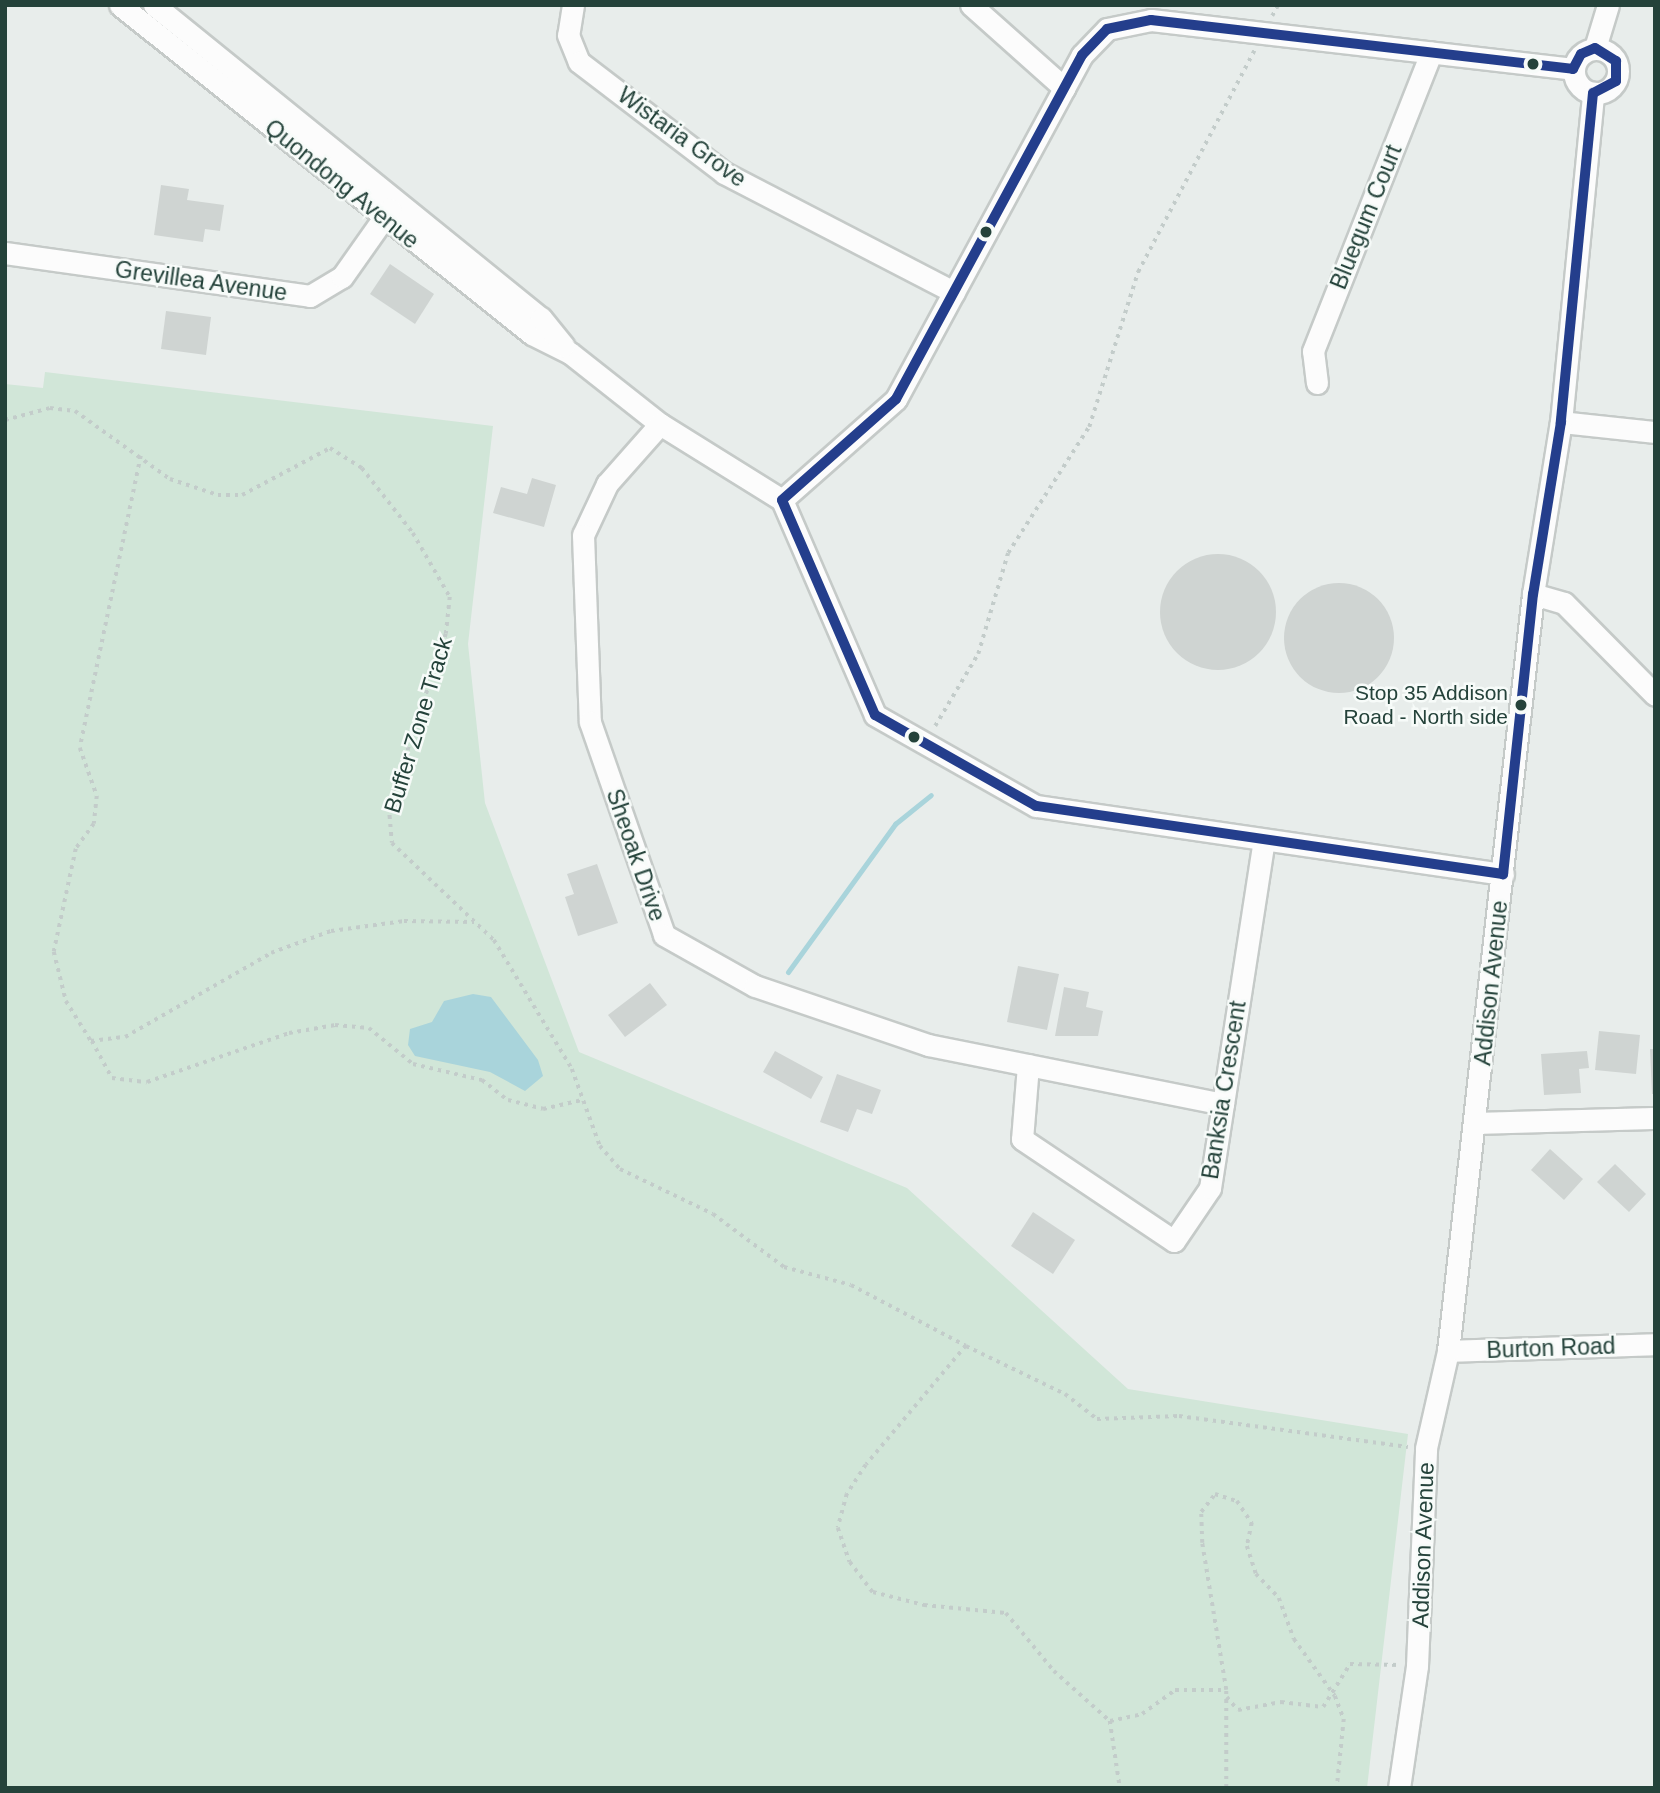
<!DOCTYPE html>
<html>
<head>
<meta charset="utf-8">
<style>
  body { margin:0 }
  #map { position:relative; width:1660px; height:1793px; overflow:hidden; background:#e8edeb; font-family:Arial,sans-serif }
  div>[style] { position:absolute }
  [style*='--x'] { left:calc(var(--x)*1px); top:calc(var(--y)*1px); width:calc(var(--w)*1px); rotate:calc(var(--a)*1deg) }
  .green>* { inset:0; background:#d1e6d8 }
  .water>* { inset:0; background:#a9d4db }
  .stream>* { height:5px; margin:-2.5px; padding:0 2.5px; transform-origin:2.5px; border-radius:2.5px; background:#a9d4db }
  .building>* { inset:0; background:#cfd4d2 }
  .round { border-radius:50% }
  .path>* { height:3.5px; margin-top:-1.75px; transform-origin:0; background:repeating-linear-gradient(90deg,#c3ccca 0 3.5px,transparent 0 8.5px) }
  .roads { filter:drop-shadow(2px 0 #c5cac8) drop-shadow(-2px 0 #c5cac8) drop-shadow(0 2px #c5cac8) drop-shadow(0 -2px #c5cac8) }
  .minor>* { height:21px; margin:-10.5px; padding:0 10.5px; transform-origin:10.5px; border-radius:10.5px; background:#fcfcfc }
  .minor>.ring { margin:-10.5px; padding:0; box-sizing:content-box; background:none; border:21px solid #fcfcfc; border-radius:50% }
  .bus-1>* { height:10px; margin:-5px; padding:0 5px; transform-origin:5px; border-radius:5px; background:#243e8c }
  .dots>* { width:19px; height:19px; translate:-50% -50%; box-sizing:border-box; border:4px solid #f7fbf9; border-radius:50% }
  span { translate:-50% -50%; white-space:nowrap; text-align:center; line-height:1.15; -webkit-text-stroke:5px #f7fbf9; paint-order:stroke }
  .bus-label { font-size:21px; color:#24423a }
  .right { translate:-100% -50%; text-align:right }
  .street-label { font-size:23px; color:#24423a }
  .frame { position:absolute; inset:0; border:7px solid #24423a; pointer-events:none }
</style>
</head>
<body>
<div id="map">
  <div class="green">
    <i style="clip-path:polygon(45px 372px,493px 426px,468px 644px,485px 803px,579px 1052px,907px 1188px,1128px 1389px,1408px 1434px,1367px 1788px,5px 1788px,5px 384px,43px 388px)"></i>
  </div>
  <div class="water">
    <i style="clip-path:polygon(473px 994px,491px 997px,538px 1060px,543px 1076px,525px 1091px,490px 1072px,415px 1056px,408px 1045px,410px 1029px,432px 1022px,444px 1001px)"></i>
  </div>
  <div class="stream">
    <i style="--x:788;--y:972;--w:183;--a:-54.1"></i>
    <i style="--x:895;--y:824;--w:46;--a:-38.9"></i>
  </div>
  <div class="building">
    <i style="clip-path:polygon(161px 185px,189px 189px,187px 200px,224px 205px,220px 231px,205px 229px,203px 242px,154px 235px)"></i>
    <i style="clip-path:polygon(390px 264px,434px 294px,415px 324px,370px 294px)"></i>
    <i style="clip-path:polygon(166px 311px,211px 317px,206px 355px,161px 349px)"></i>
    <i style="clip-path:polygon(532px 478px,556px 485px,544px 527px,493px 513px,501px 487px,527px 494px)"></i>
    <i class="round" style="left:1160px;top:554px;width:116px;height:116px"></i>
    <i class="round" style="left:1284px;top:583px;width:110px;height:110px"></i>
    <i style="clip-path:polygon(597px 864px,618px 923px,578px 936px,565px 897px,574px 894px,567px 874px)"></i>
    <i style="clip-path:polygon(1018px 966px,1059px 974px,1047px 1030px,1007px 1022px)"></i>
    <i style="clip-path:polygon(650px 983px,667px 1005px,625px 1037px,608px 1015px)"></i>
    <i style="clip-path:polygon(1064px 987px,1089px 992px,1086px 1007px,1103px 1011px,1098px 1036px,1055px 1036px)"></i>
    <i style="clip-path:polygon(1599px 1031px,1640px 1035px,1636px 1074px,1595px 1070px)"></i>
    <i style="clip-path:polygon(1650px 1049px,1655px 1049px,1655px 1094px,1652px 1094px)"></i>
    <i style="clip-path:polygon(775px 1051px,823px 1077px,811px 1099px,763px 1072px)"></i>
    <i style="clip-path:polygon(1587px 1051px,1589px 1068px,1579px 1069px,1581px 1093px,1544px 1095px,1541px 1054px)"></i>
    <i style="clip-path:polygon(837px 1074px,881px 1090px,872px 1114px,857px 1109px,848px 1132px,820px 1122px)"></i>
    <i style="clip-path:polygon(1550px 1149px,1583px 1179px,1564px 1200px,1531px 1170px)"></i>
    <i style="clip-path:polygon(1615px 1164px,1646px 1194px,1629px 1212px,1597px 1182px)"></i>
    <i style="clip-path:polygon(1033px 1212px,1075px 1240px,1053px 1274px,1011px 1246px)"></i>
  </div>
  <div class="path">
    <i style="--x:1272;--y:16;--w:13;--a:-61"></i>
    <i style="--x:5;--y:420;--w:47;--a:-14.9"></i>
    <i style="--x:50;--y:408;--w:25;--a:7"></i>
    <i style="--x:75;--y:411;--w:117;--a:35.6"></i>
    <i style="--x:170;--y:479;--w:51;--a:18.4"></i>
    <i style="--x:218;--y:495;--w:24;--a:0"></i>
    <i style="--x:242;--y:495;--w:100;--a:-28.1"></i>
    <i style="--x:330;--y:448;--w:38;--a:32"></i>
    <i style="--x:362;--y:468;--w:83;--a:51.9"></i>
    <i style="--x:413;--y:533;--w:74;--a:60"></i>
    <i style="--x:450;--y:597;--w:37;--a:96"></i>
    <i style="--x:446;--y:634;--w:182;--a:108.2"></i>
    <i style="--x:389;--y:807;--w:36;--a:85"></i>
    <i style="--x:392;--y:843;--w:141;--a:43.6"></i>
    <i style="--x:494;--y:940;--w:151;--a:58.8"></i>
    <i style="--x:572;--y:1069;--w:82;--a:70"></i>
    <i style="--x:600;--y:1146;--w:30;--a:49"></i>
    <i style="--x:620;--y:1169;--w:103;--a:25.8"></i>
    <i style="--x:713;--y:1214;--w:89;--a:36.7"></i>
    <i style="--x:784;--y:1267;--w:69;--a:15"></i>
    <i style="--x:851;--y:1285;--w:130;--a:27.9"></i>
    <i style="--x:966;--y:1346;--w:155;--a:130"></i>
    <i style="--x:866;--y:1465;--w:35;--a:123"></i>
    <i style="--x:847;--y:1494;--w:35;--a:105"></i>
    <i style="--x:838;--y:1528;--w:36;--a:71"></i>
    <i style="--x:850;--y:1562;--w:38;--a:53"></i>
    <i style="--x:873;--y:1592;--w:53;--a:14.3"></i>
    <i style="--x:924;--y:1605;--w:82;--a:5.6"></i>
    <i style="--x:1006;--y:1613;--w:75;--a:50.4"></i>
    <i style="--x:1054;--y:1671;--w:75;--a:41.8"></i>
    <i style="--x:1110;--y:1721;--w:68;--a:81.5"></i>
    <i style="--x:141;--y:456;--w:298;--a:101.8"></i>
    <i style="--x:80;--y:748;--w:51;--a:70.5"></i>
    <i style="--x:97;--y:796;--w:28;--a:96"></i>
    <i style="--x:94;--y:824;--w:31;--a:126"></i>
    <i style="--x:76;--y:849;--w:105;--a:102.1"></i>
    <i style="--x:54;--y:952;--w:50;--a:76.2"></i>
    <i style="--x:66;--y:1001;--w:47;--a:58"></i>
    <i style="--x:91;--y:1041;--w:34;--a:-7"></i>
    <i style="--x:125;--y:1037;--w:168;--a:-29.9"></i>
    <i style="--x:271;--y:953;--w:64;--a:-20.1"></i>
    <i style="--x:331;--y:931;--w:74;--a:-7.8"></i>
    <i style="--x:404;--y:921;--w:70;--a:0.8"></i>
    <i style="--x:935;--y:726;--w:84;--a:-59.2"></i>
    <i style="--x:978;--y:654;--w:105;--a:-73.5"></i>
    <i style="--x:1008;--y:553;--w:150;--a:-57.3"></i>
    <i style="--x:1089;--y:427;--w:163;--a:-72.5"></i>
    <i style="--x:1138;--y:272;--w:250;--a:-62.3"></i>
    <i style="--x:92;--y:1041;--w:42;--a:61.6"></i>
    <i style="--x:112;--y:1078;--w:35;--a:7"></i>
    <i style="--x:147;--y:1082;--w:150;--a:-19"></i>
    <i style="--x:289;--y:1033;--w:47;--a:-9.9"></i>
    <i style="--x:335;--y:1025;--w:34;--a:5"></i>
    <i style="--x:369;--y:1028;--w:57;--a:39.3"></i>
    <i style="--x:413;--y:1064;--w:71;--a:13.1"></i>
    <i style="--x:482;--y:1080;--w:33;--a:38"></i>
    <i style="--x:508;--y:1100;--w:36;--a:14"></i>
    <i style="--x:543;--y:1109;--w:39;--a:-13"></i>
    <i style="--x:966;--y:1346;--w:110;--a:25.9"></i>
    <i style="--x:1065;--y:1394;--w:41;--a:38"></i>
    <i style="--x:1097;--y:1419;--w:82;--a:-2.1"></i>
    <i style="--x:1179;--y:1416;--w:231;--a:7.7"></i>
    <i style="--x:1227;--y:1697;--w:17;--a:50"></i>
    <i style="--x:1238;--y:1710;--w:44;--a:-10.5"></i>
    <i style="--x:1281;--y:1702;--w:42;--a:6.8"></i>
    <i style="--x:1323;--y:1707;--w:51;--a:-57.9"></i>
    <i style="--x:1350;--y:1664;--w:50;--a:1.1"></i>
    <i style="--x:1110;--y:1721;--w:33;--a:-12"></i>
    <i style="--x:1142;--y:1714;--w:41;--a:-36"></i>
    <i style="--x:1175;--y:1690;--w:49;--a:0"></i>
    <i style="--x:1226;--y:1788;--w:98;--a:-90"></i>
    <i style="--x:1226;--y:1690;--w:149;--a:-99.3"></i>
    <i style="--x:1202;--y:1543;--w:31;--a:-92"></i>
    <i style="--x:1201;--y:1512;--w:23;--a:-52"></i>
    <i style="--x:1215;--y:1494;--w:23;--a:18"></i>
    <i style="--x:1237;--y:1501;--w:27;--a:56"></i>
    <i style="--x:1252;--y:1523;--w:24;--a:102"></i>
    <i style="--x:1247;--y:1546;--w:29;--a:72"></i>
    <i style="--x:1256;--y:1574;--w:33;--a:46"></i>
    <i style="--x:1279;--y:1598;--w:44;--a:69.9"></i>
    <i style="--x:1294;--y:1639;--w:70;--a:54.3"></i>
    <i style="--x:1335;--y:1696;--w:25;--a:69"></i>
    <i style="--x:1344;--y:1719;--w:69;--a:95.8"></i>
  </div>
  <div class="roads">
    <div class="minor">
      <i style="--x:120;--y:5;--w:527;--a:38.61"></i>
      <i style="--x:532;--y:334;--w:42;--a:26.6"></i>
      <i style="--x:570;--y:353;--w:115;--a:38.3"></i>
      <i style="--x:660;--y:424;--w:144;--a:31.9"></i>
      <i style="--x:782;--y:500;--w:234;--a:66.6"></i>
      <i style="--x:875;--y:715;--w:185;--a:29.5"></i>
      <i style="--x:1036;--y:806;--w:472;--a:8.3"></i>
      <i style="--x:154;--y:5;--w:498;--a:39"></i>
      <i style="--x:541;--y:318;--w:36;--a:51"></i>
      <i style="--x:573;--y:5;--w:30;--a:99"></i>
      <i style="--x:568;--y:35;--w:29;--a:68"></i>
      <i style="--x:579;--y:62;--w:183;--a:37.4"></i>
      <i style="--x:724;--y:173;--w:259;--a:27.4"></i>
      <i style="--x:971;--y:5;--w:125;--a:41.7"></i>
      <i style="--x:1595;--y:48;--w:45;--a:-73.2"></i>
      <i class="ring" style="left:1574px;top:49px;width:23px;height:23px"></i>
      <i style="--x:5;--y:253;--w:308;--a:8"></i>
      <i style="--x:310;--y:296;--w:37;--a:-31"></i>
      <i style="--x:342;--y:277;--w:83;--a:-54.8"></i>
      <i style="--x:1317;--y:383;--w:32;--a:-97"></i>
      <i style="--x:1313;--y:351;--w:321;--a:-68.4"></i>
      <i style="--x:1561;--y:422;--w:95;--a:6.1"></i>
      <i style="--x:660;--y:424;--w:80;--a:131.5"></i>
      <i style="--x:607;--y:484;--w:56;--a:115.2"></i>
      <i style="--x:583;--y:535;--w:187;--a:87.9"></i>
      <i style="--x:590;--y:722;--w:225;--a:70.8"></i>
      <i style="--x:664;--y:935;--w:104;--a:29.3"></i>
      <i style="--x:755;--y:986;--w:183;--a:18.8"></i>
      <i style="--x:928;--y:1045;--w:301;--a:11.3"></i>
      <i style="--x:782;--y:500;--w:152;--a:-41.5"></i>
      <i style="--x:896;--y:399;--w:391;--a:-61.6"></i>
      <i style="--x:1082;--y:55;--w:36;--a:-46"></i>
      <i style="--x:1107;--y:29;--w:45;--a:-11.6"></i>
      <i style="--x:1151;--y:20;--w:425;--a:6.6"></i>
      <i style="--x:1533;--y:594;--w:32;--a:16"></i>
      <i style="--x:1564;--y:603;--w:129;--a:45.3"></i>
      <i style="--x:1028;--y:1065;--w:74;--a:94.6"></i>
      <i style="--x:1022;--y:1139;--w:183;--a:33.9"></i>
      <i style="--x:1174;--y:1241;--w:64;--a:-55.8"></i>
      <i style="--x:1210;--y:1188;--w:352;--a:-81.2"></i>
      <i style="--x:1476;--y:1123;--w:179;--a:-1.6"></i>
      <i style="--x:1448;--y:1351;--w:207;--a:-1.9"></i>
      <i style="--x:1399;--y:1788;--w:123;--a:-81.6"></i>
      <i style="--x:1417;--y:1666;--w:218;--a:-87.6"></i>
      <i style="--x:1426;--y:1448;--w:99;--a:-77.2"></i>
      <i style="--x:1448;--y:1351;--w:762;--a:-83.59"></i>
      <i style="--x:1533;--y:594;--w:174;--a:-80.8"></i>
      <i style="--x:1561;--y:422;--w:331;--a:-84.4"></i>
    </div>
  </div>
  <div class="bus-1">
    <i style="--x:1151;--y:20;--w:425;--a:6.6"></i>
    <i style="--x:1573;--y:69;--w:17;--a:-62"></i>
    <i style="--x:1581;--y:54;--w:15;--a:-23"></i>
    <i style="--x:1595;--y:48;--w:25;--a:32"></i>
    <i style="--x:1616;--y:61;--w:20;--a:90"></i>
    <i style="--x:1616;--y:81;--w:26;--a:152"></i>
    <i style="--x:1593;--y:93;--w:331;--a:95.6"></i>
    <i style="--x:1561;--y:422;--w:174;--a:99.2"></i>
    <i style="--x:1533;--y:594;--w:282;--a:96.1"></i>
    <i style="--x:1503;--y:874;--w:472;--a:-171.7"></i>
    <i style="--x:1036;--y:806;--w:185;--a:-150.5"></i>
    <i style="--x:875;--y:715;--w:234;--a:-113.4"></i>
    <i style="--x:782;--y:500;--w:152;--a:-41.5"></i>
    <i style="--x:896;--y:399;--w:391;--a:-61.6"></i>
    <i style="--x:1082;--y:55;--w:36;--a:-46"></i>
    <i style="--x:1107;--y:29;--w:45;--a:-11.6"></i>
  </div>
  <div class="dots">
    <i style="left:1533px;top:64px;background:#24423a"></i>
    <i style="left:986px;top:232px;background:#24423a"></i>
    <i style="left:1521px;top:705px;background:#24423a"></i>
    <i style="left:914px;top:737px;background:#24423a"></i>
  </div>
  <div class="bus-label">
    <span class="right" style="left:1508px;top:705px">Stop 35 Addison<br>Road - North side</span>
  </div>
  <div class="street-label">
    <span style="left:682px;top:137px;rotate:36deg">Wistaria Grove</span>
    <span style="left:342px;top:184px;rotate:39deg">Quondong Avenue</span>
    <span style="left:1366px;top:217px;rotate:-68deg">Bluegum Court</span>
    <span style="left:201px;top:281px;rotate:8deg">Grevillea Avenue</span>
    <span style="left:418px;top:725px;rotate:-73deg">Buffer Zone Track</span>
    <span style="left:636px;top:855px;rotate:71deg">Sheoak Drive</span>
    <span style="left:1491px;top:983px;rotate:-84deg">Addison Avenue</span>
    <span style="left:1224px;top:1090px;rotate:-81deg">Banksia Crescent</span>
    <span style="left:1551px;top:1348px;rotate:-2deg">Burton Road</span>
    <span style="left:1423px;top:1545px;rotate:-88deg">Addison Avenue</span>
  </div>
  <div class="frame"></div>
</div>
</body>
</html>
